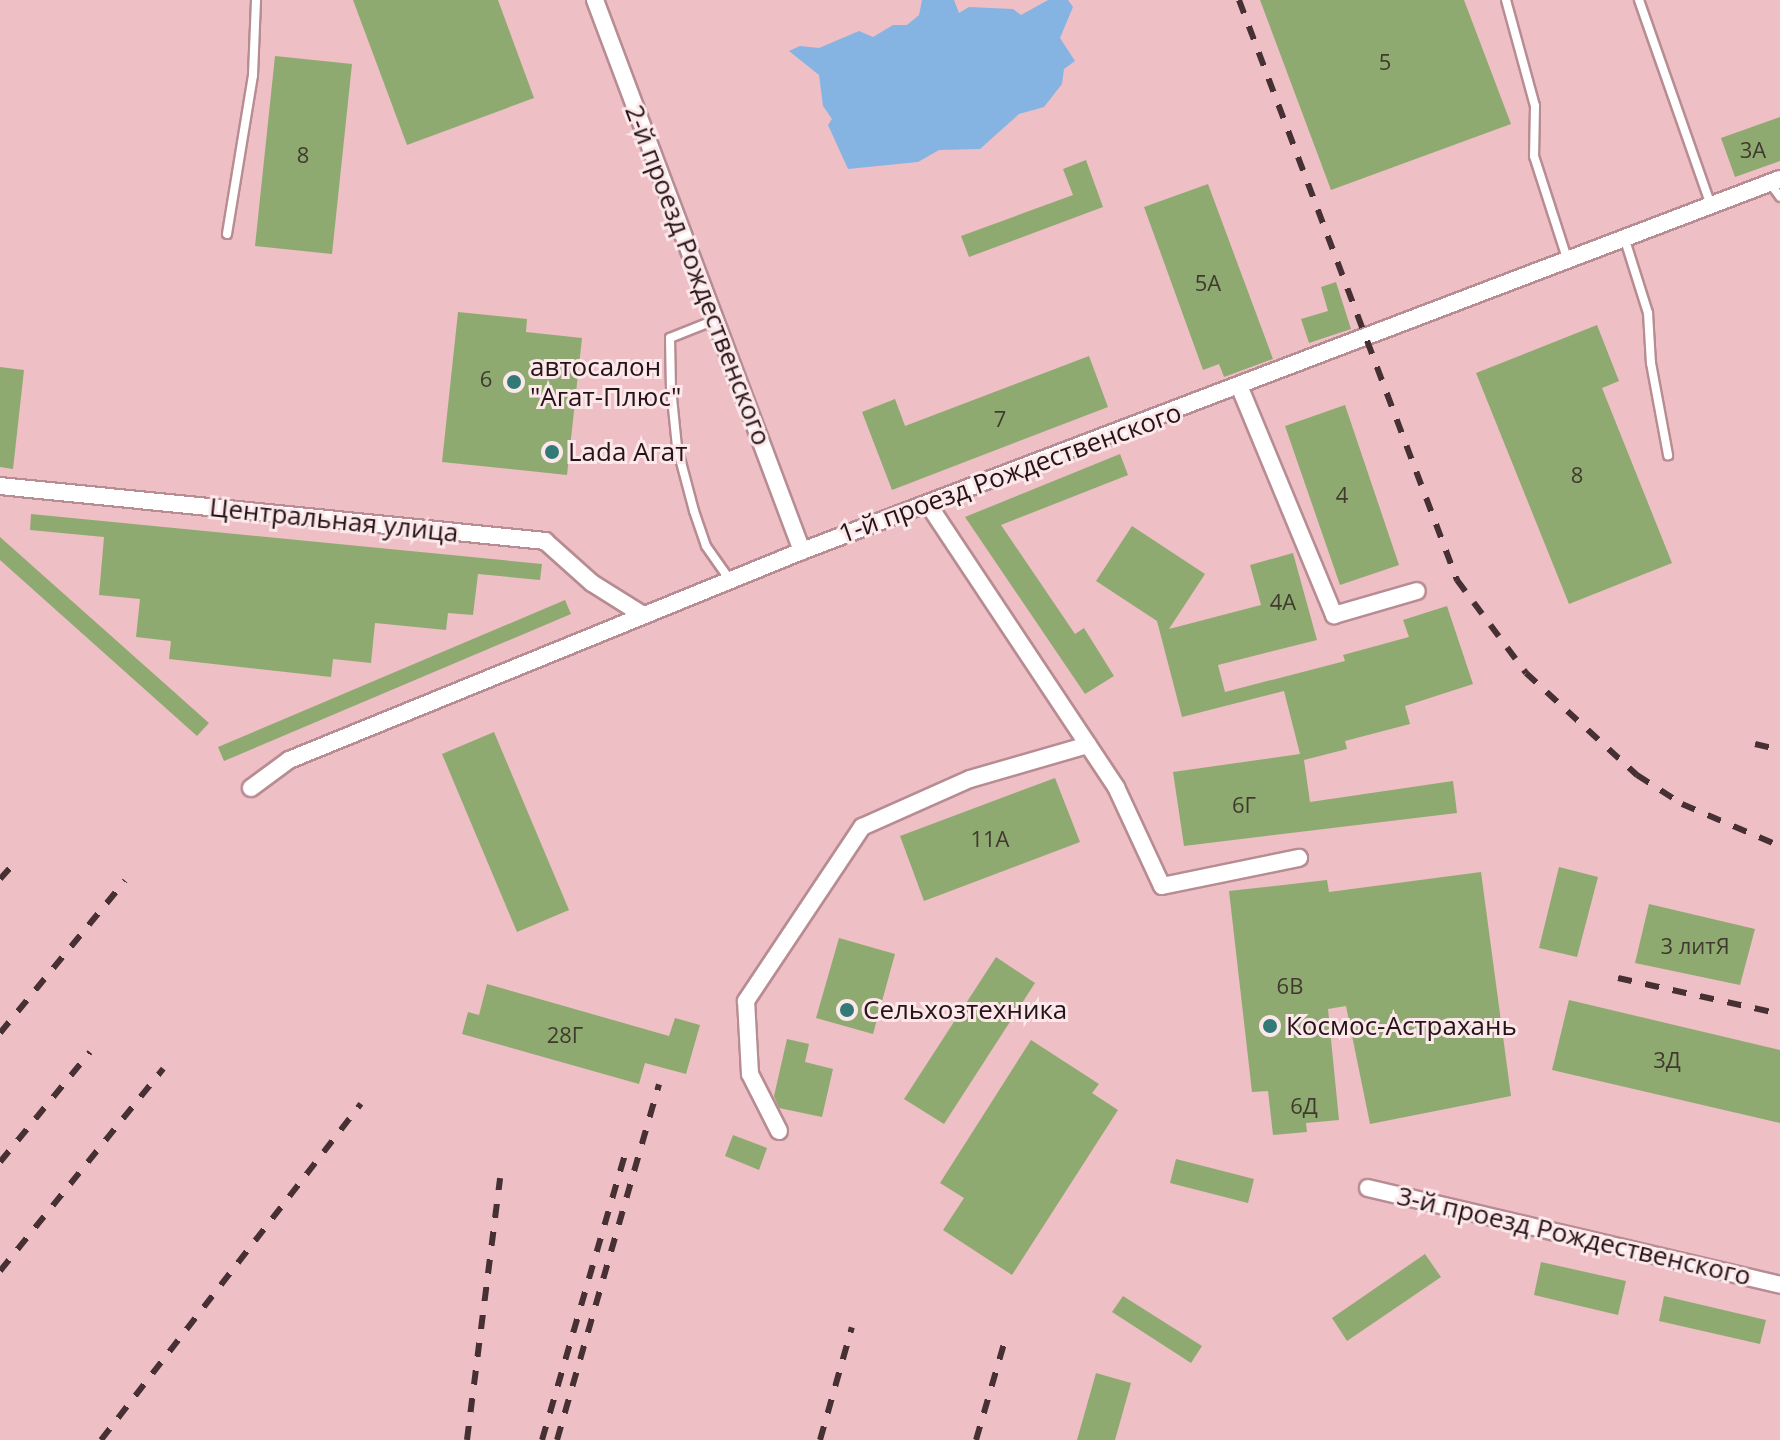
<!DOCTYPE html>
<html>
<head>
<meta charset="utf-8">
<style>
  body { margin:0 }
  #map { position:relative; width:1780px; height:1440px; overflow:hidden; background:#eebfc5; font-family:"Open Sans",sans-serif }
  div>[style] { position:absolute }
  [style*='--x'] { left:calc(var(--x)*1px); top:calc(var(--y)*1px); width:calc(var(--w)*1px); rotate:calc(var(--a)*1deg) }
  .water>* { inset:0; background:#85b4e3 }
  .building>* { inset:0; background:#8faa71 }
  .roads { filter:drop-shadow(2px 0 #b78c92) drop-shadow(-2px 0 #b78c92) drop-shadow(0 2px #b78c92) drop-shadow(0 -2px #b78c92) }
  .service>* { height:8px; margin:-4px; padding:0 4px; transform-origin:4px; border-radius:4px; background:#fff }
  .minor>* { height:16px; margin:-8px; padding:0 8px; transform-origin:8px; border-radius:8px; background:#fff }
  .rail>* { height:6px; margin-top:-3px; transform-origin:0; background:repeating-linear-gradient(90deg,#463033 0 14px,transparent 0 28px) }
  .dots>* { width:22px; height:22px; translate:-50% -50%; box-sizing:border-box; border:4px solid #fce8eb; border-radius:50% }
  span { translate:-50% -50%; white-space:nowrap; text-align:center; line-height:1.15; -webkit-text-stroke:6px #fce8eb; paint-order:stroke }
  .number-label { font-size:22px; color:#403a2e }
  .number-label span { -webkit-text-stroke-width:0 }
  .street-label { font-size:26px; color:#251417 }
  .poi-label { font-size:26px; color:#251417 }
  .left { translate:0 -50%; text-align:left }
</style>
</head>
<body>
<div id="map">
  <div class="water">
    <i style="clip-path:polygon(922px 0,954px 0,959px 13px,969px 7px,1013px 9px,1021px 15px,1048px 0,1068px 0,1073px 7px,1060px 38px,1075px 61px,1064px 69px,1062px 84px,1044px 107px,1019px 114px,980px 149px,939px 150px,918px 162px,848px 169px,828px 125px,832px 119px,823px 106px,819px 75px,789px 51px,800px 46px,819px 48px,859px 31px,873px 37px,893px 25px,907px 25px,919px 15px)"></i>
  </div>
  <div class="building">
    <i style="clip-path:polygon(353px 0,498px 0,534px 98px,407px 145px)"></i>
    <i style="clip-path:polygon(1260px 0,1464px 0,1511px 124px,1331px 190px)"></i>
    <i style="clip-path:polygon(275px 56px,352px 64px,332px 254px,255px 246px)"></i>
    <i style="clip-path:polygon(1780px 117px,1780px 161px,1735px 177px,1721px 138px)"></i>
    <i style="clip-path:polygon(1086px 160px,1103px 207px,969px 257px,961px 236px,1073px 195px,1063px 169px)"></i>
    <i style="clip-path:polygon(1208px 184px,1273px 359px,1224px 377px,1219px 364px,1203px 370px,1144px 207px)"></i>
    <i style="clip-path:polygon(1336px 282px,1351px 329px,1309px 343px,1301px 319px,1328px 311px,1321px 287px)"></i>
    <i style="clip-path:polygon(458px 312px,527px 319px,526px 332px,582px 338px,567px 475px,442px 462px)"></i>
    <i style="clip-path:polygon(1597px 325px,1619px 381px,1602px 388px,1672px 563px,1569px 604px,1476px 373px)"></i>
    <i style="clip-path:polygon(1089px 356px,1108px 407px,892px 490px,862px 412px,895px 399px,905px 426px)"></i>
    <i style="clip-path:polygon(0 367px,24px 370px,13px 469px,0 467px)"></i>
    <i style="clip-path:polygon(1345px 405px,1399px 565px,1340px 585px,1285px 426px)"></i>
    <i style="clip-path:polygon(1120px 454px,1128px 475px,1001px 525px,1075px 634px,1084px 628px,1114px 676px,1085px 694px,965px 517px)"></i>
    <i style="clip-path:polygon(31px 514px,542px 564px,540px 580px,478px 574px,473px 615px,448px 613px,446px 630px,375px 623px,371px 663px,333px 659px,331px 677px,169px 659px,171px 641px,136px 637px,140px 599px,99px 595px,104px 537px,30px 530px)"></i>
    <i style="clip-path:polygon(1132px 526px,1205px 574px,1169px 629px,1261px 605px,1250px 565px,1293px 553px,1317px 640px,1218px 665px,1225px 692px,1345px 661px,1343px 655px,1409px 637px,1403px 620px,1447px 606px,1473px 684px,1405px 706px,1410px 724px,1345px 741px,1347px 749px,1304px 760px,1310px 802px,1453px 781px,1457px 813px,1184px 846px,1173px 772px,1300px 754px,1284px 691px,1182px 717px,1157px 621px,1096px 581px)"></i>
    <i style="clip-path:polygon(0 537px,209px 723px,197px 736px,0 560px)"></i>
    <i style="clip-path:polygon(565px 600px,571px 614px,224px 761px,218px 747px)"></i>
    <i style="clip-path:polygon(494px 732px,569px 910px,517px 932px,442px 754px)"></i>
    <i style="clip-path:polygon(1055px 778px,1080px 842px,924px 901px,900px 836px)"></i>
    <i style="clip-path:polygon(1559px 867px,1598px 877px,1577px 957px,1539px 948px)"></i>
    <i style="clip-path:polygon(1481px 872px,1511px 1096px,1370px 1124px,1346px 1006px,1328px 1009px,1339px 1120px,1306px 1123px,1307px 1132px,1273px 1135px,1268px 1091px,1252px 1092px,1229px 891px,1327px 880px,1329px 892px)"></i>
    <i style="clip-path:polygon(1649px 904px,1755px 929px,1740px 985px,1635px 963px)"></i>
    <i style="clip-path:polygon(839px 938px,895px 954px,873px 1034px,816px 1018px)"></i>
    <i style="clip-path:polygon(996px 957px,1035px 983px,944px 1124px,904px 1099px)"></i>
    <i style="clip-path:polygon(487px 984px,669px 1036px,675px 1018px,700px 1025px,686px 1074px,645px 1063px,639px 1084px,462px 1034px,468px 1012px,479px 1015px)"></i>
    <i style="clip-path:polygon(1569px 1000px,1780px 1050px,1780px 1123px,1552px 1070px)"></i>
    <i style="clip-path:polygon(787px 1039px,809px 1044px,805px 1062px,833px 1069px,822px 1117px,779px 1108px,774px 1096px)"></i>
    <i style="clip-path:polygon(1031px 1040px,1099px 1084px,1092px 1093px,1118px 1110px,1012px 1275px,943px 1230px,964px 1198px,940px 1183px)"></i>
    <i style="clip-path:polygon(733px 1135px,767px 1148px,759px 1170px,725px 1156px)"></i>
    <i style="clip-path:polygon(1176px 1159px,1254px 1179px,1248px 1203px,1170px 1183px)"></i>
    <i style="clip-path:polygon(1425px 1254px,1441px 1277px,1347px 1341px,1332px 1318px)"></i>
    <i style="clip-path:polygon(1541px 1262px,1626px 1281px,1618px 1315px,1534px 1295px)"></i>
    <i style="clip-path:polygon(1123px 1296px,1202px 1346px,1191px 1363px,1112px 1312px)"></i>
    <i style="clip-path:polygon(1664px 1296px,1766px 1320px,1760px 1344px,1659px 1321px)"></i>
    <i style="clip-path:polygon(1096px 1373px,1131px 1383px,1115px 1440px,1077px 1440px)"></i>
  </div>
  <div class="roads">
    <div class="service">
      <i style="--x:1506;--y:0;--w:110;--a:74.7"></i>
      <i style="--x:1535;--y:106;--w:50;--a:91.1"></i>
      <i style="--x:1534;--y:156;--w:110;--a:72.1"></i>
      <i style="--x:1639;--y:0;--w:218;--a:70.7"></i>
      <i style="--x:1770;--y:183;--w:17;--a:54"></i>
      <i style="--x:227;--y:234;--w:161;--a:-80.7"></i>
      <i style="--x:253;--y:75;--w:75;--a:-87.7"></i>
      <i style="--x:1625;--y:240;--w:77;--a:72.5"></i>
      <i style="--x:1648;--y:313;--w:50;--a:86.6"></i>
      <i style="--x:1651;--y:363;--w:94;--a:79.5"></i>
      <i style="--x:715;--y:320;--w:48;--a:158.2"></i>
      <i style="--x:670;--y:338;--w:50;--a:88.9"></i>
      <i style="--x:671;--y:388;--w:59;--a:84.2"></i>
      <i style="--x:677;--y:447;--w:66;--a:75.1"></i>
      <i style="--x:694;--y:511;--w:37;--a:71"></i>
      <i style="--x:706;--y:546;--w:42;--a:54.8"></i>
    </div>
    <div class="minor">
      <i style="--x:595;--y:0;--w:589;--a:69.41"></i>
      <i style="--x:1240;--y:388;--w:246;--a:67.5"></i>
      <i style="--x:1334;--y:615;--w:86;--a:-16.1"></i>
      <i style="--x:0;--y:486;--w:548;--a:5.76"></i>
      <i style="--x:545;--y:541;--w:63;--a:41.8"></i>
      <i style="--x:592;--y:583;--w:60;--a:32.1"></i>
      <i style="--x:928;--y:504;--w:340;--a:56.4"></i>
      <i style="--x:1116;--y:787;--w:109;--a:65.1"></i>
      <i style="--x:1162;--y:886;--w:140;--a:-11.6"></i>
      <i style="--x:251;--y:788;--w:47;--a:-36.4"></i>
      <i style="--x:289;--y:760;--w:554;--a:-22.17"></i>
      <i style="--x:802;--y:551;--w:1046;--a:-20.83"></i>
      <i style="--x:779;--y:1131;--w:64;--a:-117"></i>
      <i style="--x:750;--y:1074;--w:73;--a:-93.1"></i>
      <i style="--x:746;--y:1001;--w:209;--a:-56.3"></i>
      <i style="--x:862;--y:827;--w:118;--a:-24"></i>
      <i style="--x:970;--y:779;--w:123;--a:-16.1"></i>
      <i style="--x:1368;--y:1188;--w:423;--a:13.2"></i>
    </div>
  </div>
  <div class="rail">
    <i style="--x:1239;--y:0;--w:620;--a:69.4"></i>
    <i style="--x:1457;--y:580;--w:116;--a:53.4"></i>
    <i style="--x:1526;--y:673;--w:151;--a:42.6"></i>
    <i style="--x:1637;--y:775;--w:54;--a:32.8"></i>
    <i style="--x:1682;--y:804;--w:107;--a:23.2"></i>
    <i style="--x:1755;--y:744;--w:26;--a:13"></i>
    <i style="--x:0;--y:879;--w:24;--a:-48"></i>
    <i style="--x:1618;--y:978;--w:166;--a:12.5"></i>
    <i style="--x:0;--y:1033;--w:197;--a:-50.6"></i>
    <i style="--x:0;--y:1162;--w:142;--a:-50.7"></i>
    <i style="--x:0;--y:1271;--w:260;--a:-51.1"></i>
    <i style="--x:101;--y:1440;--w:425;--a:-52.3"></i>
    <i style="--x:467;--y:1440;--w:264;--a:-82.8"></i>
    <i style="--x:542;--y:1440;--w:297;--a:-73.8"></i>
    <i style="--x:557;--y:1440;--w:370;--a:-74"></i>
    <i style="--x:820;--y:1440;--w:117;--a:-74.2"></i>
    <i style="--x:976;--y:1440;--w:111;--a:-73.8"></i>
  </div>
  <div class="dots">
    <i style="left:514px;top:382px;background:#317a75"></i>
    <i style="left:552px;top:452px;background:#317a75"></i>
    <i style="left:847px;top:1010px;background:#317a75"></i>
    <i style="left:1270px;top:1026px;background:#317a75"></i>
  </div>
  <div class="number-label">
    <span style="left:1385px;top:62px">5</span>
    <span style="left:1753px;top:150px">3А</span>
    <span style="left:303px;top:155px">8</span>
    <span style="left:1208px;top:283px">5А</span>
    <span style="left:486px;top:379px">6</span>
    <span style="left:1000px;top:419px">7</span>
    <span style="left:1577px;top:475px">8</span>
    <span style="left:1342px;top:495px">4</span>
    <span style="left:1283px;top:602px">4А</span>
    <span style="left:1244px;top:805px">6Г</span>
    <span style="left:990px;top:839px">11А</span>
    <span style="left:1695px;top:946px">3 литЯ</span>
    <span style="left:1290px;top:986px">6В</span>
    <span style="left:565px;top:1035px">28Г</span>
    <span style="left:1667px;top:1060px">3Д</span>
    <span style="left:1304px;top:1106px">6Д</span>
  </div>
  <div class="street-label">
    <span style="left:698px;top:275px;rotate:69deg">2-й проезд Рождественского</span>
    <span style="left:1010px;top:473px;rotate:-20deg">1-й проезд Рождественского</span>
    <span style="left:334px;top:520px;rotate:6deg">Центральная улица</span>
    <span style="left:1574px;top:1236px;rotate:13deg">3-й проезд Рождественского</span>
  </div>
  <div class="poi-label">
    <span class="left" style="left:530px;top:382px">автосалон<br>"Агат-Плюс"</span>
    <span class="left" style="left:568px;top:452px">Lada Агат</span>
    <span class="left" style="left:863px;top:1010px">Сельхозтехника</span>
    <span class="left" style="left:1286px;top:1026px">Космос-Астрахань</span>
  </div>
</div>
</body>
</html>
